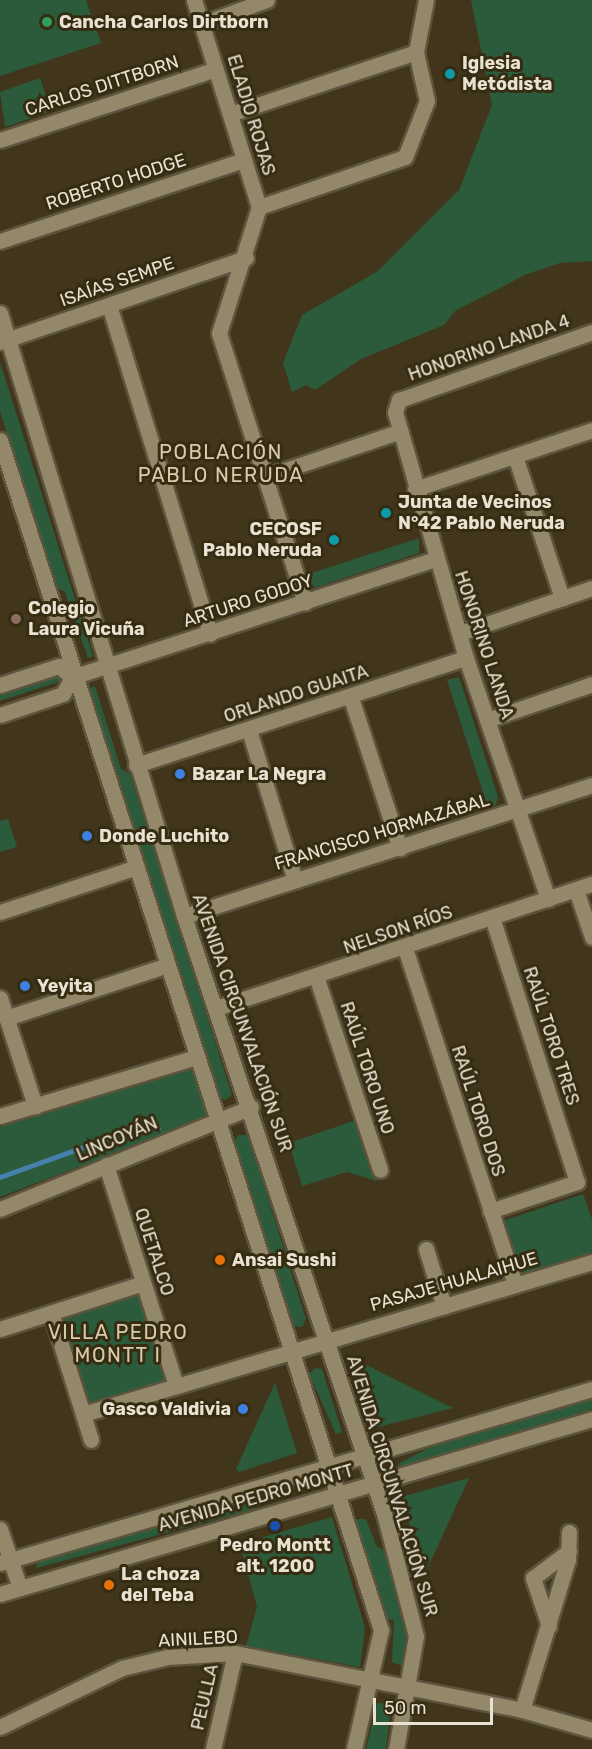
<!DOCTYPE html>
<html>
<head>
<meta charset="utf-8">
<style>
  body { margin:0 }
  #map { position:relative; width:592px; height:1749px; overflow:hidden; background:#41361c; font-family:Rubik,sans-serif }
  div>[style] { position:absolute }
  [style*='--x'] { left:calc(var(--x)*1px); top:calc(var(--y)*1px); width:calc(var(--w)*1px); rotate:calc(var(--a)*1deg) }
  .green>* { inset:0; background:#2b5b3a }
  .stream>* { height:4.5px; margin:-2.25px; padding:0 2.25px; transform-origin:2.25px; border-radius:2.25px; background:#4581aa }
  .roads { filter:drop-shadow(2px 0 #5d543d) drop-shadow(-2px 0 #5d543d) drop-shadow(0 2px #5d543d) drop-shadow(0 -2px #5d543d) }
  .minor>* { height:15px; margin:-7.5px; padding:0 7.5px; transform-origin:7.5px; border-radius:7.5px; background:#94886b }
  .tertiary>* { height:15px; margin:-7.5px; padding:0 7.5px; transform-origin:7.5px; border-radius:7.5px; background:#94886b }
  .secondary>* { height:15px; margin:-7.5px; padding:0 7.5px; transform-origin:7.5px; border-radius:7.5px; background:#94886b }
  .dots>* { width:16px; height:16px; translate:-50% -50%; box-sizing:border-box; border:3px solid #362c12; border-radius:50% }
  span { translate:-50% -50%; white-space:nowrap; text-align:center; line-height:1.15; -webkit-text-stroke:6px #362c12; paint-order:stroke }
  .poi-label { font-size:18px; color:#e9e2d3; font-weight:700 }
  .left { translate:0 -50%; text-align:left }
  .right { translate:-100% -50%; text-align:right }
  .street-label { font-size:18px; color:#e9e2d3 }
  .neighbourhood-label { font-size:20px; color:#d8cbac; letter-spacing:1.5px }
  .scale { position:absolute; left:373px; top:1698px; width:120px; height:27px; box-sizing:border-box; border:3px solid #e9e2d3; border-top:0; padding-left:8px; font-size:18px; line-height:21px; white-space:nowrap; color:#e9e2d3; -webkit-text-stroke:4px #362c12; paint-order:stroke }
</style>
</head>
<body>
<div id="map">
  <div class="green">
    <i style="clip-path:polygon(0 0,86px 0,101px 43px,0 76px)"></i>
    <i style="clip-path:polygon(471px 0,592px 0,592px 261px,560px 263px,527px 274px,455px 311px,444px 325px,361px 359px,315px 390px,306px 385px,292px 392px,283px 363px,302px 315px,378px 271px,459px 190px,492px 105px)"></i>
    <i style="clip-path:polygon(40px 78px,51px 111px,5px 127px,0 92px)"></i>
    <i style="clip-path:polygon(0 362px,93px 656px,88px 658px,65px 592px,54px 586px,0 411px)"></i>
    <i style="clip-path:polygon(419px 538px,419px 553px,314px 588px,309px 574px)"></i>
    <i style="clip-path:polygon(62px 674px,64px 680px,0 701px,0 694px)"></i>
    <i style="clip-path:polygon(459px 677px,498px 797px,496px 805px,488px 808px,447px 680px)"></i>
    <i style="clip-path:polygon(95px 686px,121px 769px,130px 774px,232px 1095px,225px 1100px,219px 1097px,89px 689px)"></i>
    <i style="clip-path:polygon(8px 819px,17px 847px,0 852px,0 821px)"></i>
    <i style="clip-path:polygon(191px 1067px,208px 1117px,0 1197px,0 1127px)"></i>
    <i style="clip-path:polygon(359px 1119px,377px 1181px,347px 1172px,302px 1186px,289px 1143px)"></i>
    <i style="clip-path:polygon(238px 1135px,248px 1135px,306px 1319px,302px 1327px,293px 1326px,235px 1141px)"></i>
    <i style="clip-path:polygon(583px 1194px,592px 1219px,592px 1255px,529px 1276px,517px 1272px,500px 1222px)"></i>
    <i style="clip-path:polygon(137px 1293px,166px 1380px,91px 1404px,84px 1401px,57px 1319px)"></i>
    <i style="clip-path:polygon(356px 1360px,453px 1408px,378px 1427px)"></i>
    <i style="clip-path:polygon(315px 1368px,322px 1369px,342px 1432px,336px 1434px,309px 1374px)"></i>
    <i style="clip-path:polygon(275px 1383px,297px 1453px,239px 1472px,236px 1469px)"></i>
    <i style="clip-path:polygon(592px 1397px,592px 1409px,400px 1469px,398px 1464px,455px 1434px)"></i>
    <i style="clip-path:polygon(469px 1478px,425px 1574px,401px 1497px)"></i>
    <i style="clip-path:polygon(299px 1483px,300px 1487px,251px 1510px,36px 1568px,38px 1559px)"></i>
    <i style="clip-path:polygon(332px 1517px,365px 1628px,360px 1667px,246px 1646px,257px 1607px,240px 1544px)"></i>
    <i style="clip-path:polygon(357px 1519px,366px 1519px,377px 1547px,384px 1550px,408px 1625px,402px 1666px,392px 1662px,394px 1620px,385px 1619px,352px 1525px)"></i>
    <i style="clip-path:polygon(377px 1703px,391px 1704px,386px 1749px,366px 1749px)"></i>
  </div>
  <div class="stream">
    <i style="--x:0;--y:1177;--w:141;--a:-19.8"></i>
    <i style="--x:133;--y:1129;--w:25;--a:-2"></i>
  </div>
  <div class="roads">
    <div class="minor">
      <i style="--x:194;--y:0;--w:217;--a:72.6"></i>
      <i style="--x:201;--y:24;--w:70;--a:-20"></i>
      <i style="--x:230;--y:114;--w:196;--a:-18.4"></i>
      <i style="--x:0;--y:140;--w:227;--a:-18.2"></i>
      <i style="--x:259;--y:207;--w:132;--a:107.6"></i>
      <i style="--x:219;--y:333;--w:283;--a:72.3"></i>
      <i style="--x:259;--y:207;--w:154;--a:-18.9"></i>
      <i style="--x:405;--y:157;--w:60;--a:-68.6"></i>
      <i style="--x:427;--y:101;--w:50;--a:-102.7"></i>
      <i style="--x:416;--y:52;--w:53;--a:-79.1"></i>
      <i style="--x:0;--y:241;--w:257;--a:-18.4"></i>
      <i style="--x:109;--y:305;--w:344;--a:72.9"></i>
      <i style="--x:0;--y:342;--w:260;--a:-18.9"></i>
      <i style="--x:515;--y:456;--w:150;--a:71.7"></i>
      <i style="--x:264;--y:477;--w:141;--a:-18.6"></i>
      <i style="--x:415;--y:489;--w:187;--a:-18.4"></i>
      <i style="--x:460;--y:633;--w:139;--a:-18.8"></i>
      <i style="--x:72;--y:677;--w:383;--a:-18"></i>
      <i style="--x:351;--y:698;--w:158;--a:71.9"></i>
      <i style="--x:487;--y:720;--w:111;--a:-18.9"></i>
      <i style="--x:249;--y:730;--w:157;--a:73"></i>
      <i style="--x:136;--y:765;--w:347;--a:-18"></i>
      <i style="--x:576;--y:890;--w:50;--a:71.2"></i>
      <i style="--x:548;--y:899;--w:255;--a:-108.8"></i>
      <i style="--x:466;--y:658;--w:256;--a:-106.1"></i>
      <i style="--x:395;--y:412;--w:13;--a:-72"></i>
      <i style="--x:399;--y:400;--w:205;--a:-19.4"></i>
      <i style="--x:0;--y:912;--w:144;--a:-18.2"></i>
      <i style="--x:184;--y:916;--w:429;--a:-17.8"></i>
      <i style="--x:405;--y:948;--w:354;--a:71.9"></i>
      <i style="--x:317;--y:979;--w:201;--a:71.7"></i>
      <i style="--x:0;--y:998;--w:114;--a:72"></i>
      <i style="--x:216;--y:1008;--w:396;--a:-18.3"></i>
      <i style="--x:6;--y:1018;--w:170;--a:-18.1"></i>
      <i style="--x:0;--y:1116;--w:206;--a:-16.7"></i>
      <i style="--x:106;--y:1165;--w:232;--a:72.4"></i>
      <i style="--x:0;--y:1209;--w:271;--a:-22.1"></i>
      <i style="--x:490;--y:1211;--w:92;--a:-18.4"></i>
      <i style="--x:577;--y:1182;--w:277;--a:-107.8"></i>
      <i style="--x:426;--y:1249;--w:60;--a:72.5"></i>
      <i style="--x:51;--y:1313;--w:133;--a:72.5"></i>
      <i style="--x:0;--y:1329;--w:150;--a:-17.8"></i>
      <i style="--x:83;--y:1414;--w:531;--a:-16.63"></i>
      <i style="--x:0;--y:1529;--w:62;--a:71.3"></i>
      <i style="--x:549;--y:1626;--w:51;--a:-108.4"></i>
      <i style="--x:533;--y:1578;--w:45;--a:-36.9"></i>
      <i style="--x:522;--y:1710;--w:157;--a:-73"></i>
      <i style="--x:568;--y:1560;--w:28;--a:-88"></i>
      <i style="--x:0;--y:1727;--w:136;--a:-25.8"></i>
      <i style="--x:122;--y:1668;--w:46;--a:-13.7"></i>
      <i style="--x:167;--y:1657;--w:68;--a:-3.4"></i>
      <i style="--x:235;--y:1653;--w:293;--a:11.2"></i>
      <i style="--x:522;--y:1710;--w:73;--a:15.9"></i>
      <i style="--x:213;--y:1749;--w:98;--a:-77.1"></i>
    </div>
    <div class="tertiary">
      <i style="--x:0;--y:685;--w:62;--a:-17.9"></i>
      <i style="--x:59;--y:666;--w:17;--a:40"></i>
      <i style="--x:72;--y:677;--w:19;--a:118"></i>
      <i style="--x:63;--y:694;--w:66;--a:161.6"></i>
    </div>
    <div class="secondary">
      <i style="--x:0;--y:313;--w:630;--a:73.03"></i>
      <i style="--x:184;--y:916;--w:634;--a:71.51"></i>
      <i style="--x:385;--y:1517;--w:123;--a:75.4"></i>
      <i style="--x:416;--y:1636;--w:115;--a:100"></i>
      <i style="--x:0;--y:440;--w:1250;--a:72.25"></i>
      <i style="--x:381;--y:1630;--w:122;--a:102.8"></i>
      <i style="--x:0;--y:1563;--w:617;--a:-16.38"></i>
      <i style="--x:0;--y:1594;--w:617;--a:-16.47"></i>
    </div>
  </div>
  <div class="dots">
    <i style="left:47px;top:22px;background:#2e9e5b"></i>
    <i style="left:450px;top:74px;background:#0f9aa8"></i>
    <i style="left:386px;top:513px;background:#0f9aa8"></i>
    <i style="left:334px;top:540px;background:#0f9aa8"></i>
    <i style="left:16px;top:619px;background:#8d6e63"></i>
    <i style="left:180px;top:774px;background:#3f7fe0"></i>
    <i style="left:87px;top:836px;background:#3f7fe0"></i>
    <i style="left:25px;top:986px;background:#3f7fe0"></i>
    <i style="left:220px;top:1260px;background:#e8710a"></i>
    <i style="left:243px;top:1409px;background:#3f7fe0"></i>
    <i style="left:275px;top:1526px;background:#1a4fb4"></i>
    <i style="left:109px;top:1585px;background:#e8710a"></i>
  </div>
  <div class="poi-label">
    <span class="left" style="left:59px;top:22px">Cancha Carlos Dirtborn</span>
    <span class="left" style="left:462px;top:74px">Iglesia<br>Metódista</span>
    <span class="left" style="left:398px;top:513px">Junta de Vecinos<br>N°42 Pablo Neruda</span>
    <span class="right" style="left:322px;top:540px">CECOSF<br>Pablo Neruda</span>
    <span class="left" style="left:28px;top:619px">Colegio<br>Laura Vicuña</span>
    <span class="left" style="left:192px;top:774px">Bazar La Negra</span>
    <span class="left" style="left:99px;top:836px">Donde Luchito</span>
    <span class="left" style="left:37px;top:986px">Yeyita</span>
    <span class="left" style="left:232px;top:1260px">Ansai Sushi</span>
    <span class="right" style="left:231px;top:1409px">Gasco Valdivia</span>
    <span style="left:275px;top:1556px">Pedro Montt<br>alt. 1200</span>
    <span class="left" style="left:121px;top:1585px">La choza<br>del Teba</span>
  </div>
  <div class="street-label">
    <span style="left:102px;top:86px;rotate:-18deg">CARLOS DITTBORN</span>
    <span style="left:251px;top:115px;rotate:73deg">ELADIO ROJAS</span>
    <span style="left:116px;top:182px;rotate:-18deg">ROBERTO HODGE</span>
    <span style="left:117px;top:282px;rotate:-19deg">ISAÍAS SEMPE</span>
    <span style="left:489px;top:348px;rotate:-19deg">HONORINO LANDA 4</span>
    <span style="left:248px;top:601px;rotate:-18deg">ARTURO GODOY</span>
    <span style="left:484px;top:645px;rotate:72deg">HONORINO LANDA</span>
    <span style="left:296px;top:694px;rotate:-18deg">ORLANDO GUAITA</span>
    <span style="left:382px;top:832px;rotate:-17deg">FRANCISCO HORMAZÁBAL</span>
    <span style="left:398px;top:930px;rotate:-19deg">NELSON RÍOS</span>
    <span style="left:242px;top:1023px;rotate:71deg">AVENIDA CIRCUNVALACIÓN SUR</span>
    <span style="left:551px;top:1036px;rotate:72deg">RAÚL TORO TRES</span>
    <span style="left:367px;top:1068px;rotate:72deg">RAÚL TORO UNO</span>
    <span style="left:478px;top:1111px;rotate:72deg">RAÚL TORO DOS</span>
    <span style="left:117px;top:1139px;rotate:-23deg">LINCOYÁN</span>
    <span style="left:154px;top:1252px;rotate:72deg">QUETALCO</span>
    <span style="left:454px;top:1282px;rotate:-16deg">PASAJE HUALAIHUE</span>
    <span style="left:392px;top:1486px;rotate:73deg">AVENIDA CIRCUNVALACIÓN SUR</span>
    <span style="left:256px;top:1498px;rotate:-16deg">AVENIDA PEDRO MONTT</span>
    <span style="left:198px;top:1639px;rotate:-3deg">AINILEBO</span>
    <span style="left:205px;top:1697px;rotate:-77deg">PEULLA</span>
  </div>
  <div class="neighbourhood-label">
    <span style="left:221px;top:464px">POBLACIÓN<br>PABLO NERUDA</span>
    <span style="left:118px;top:1344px">VILLA PEDRO<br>MONTT I</span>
  </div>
  <div class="scale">50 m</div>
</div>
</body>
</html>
